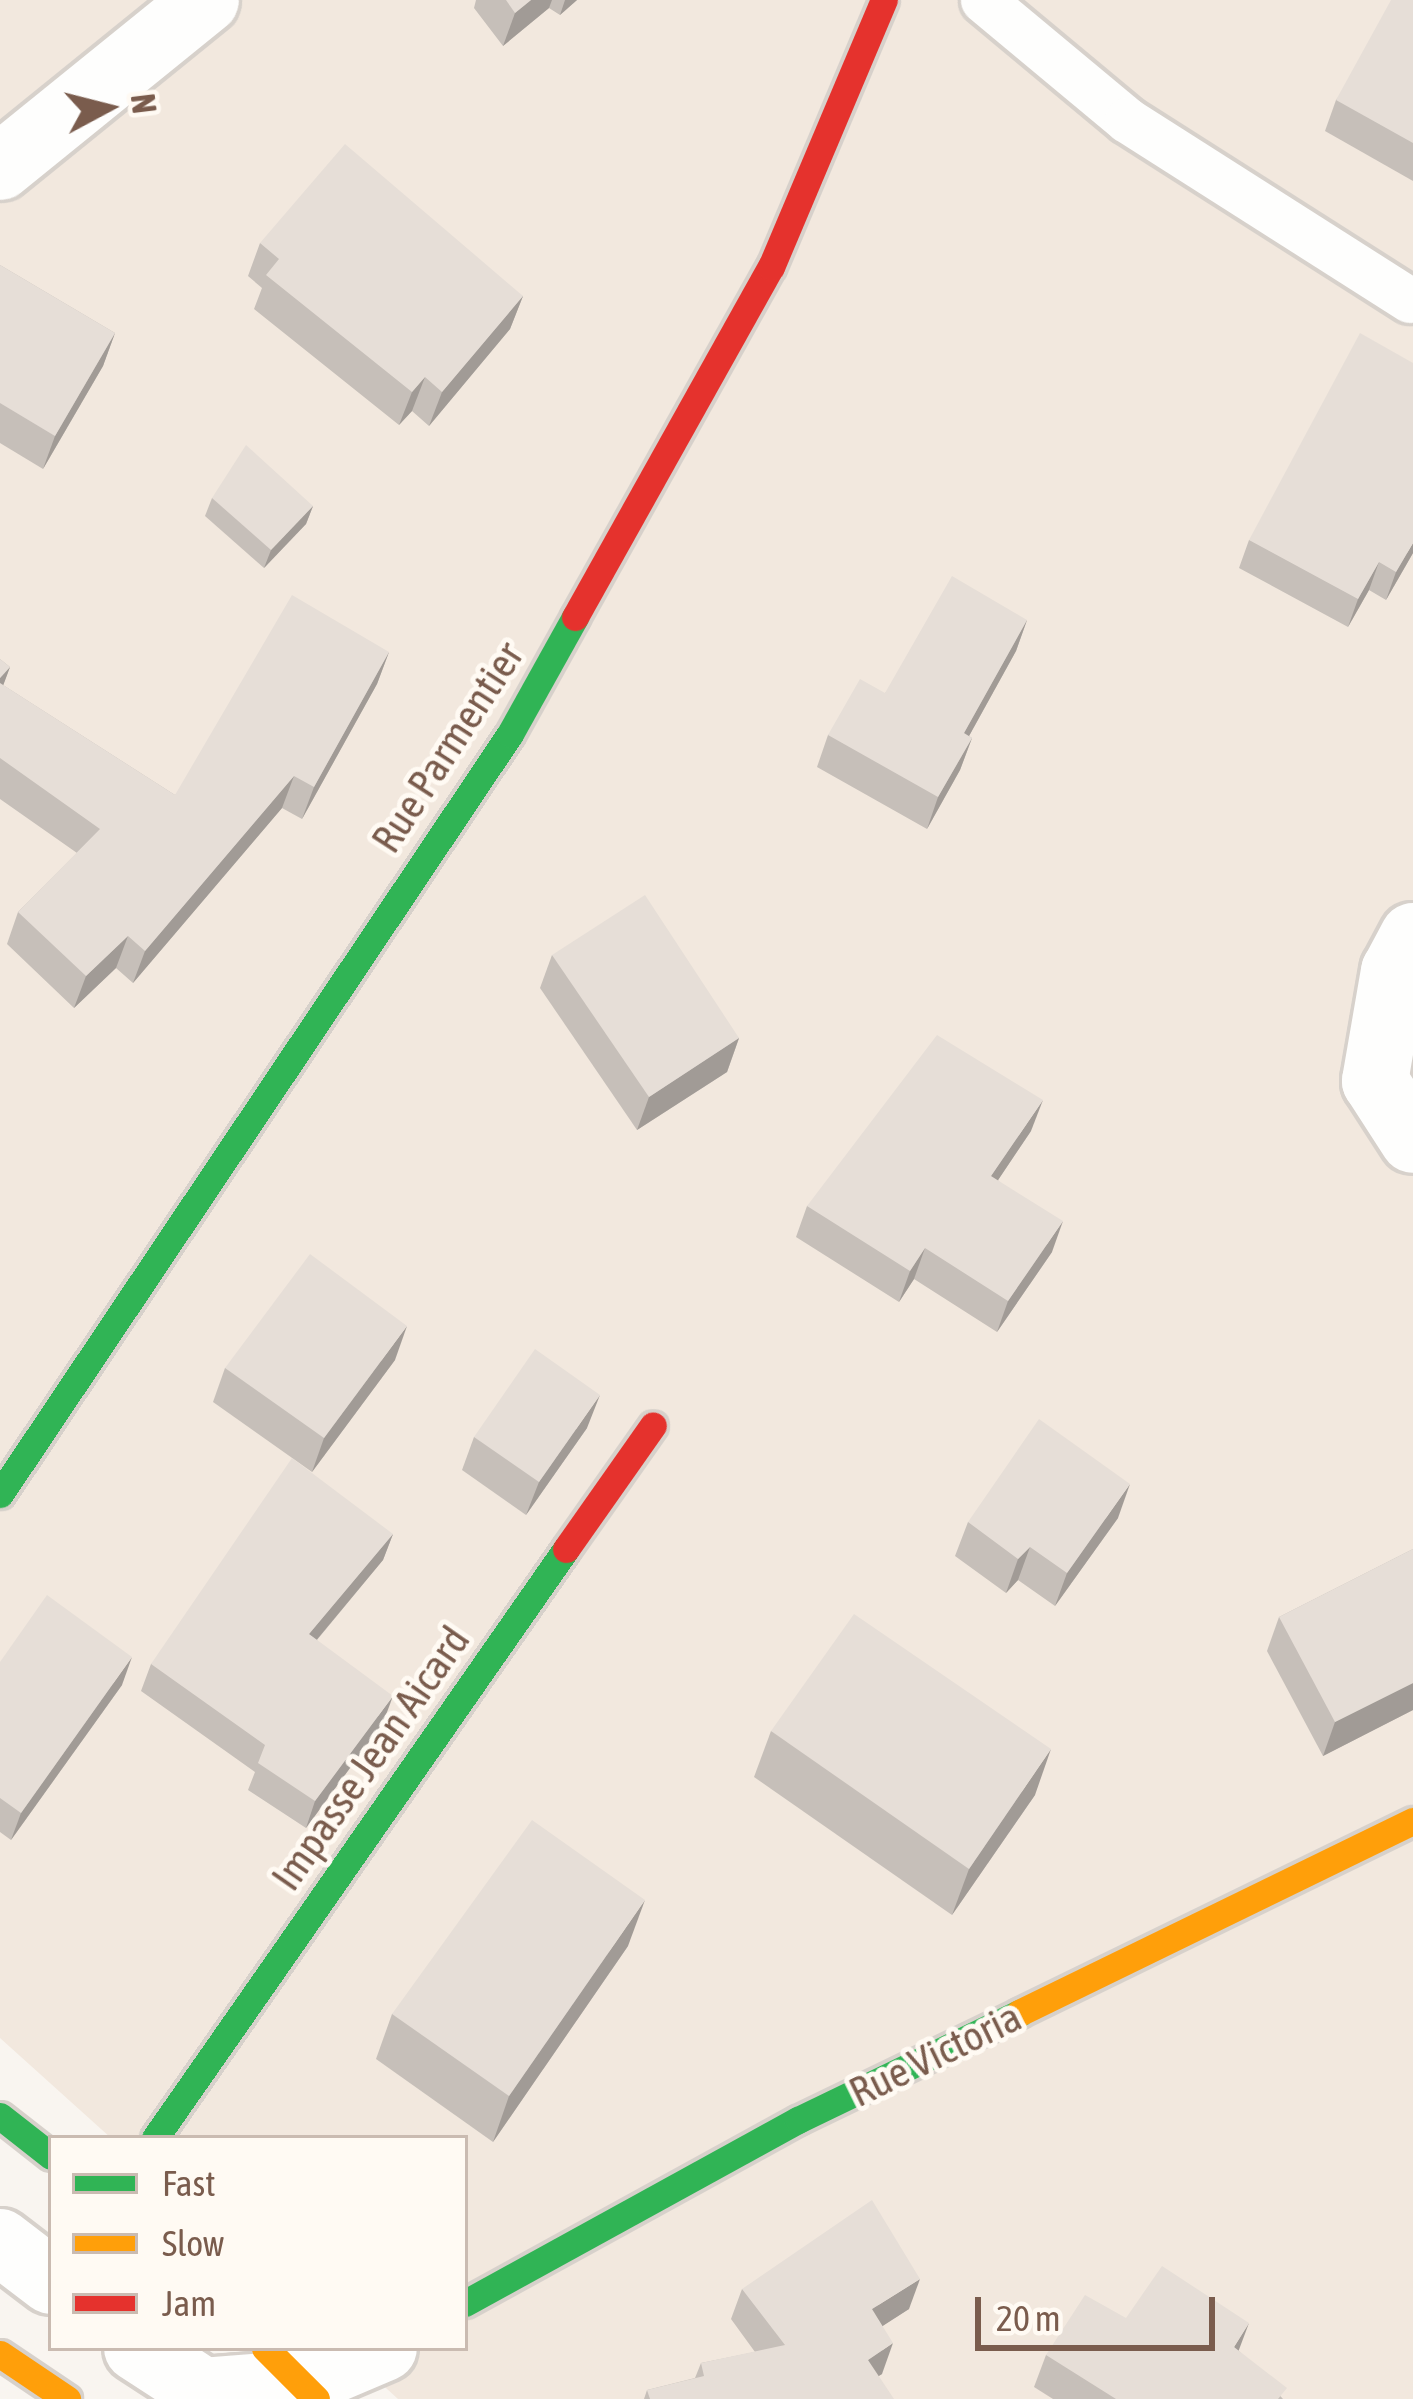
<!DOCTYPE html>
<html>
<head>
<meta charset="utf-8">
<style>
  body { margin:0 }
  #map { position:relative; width:1413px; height:2399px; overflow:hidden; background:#f9f5f0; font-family:"Asap Condensed",sans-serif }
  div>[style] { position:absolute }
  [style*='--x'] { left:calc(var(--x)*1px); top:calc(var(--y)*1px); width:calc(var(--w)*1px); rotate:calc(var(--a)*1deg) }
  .residential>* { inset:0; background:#f2e8de }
  .roads { filter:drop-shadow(3px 0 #d7d1cb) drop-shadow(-3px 0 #d7d1cb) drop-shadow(0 3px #d7d1cb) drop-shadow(0 -3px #d7d1cb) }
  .lane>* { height:45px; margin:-22.5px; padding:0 22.5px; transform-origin:22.5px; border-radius:22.5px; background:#fefefd }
  .street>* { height:66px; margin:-33px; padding:0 33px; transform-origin:33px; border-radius:33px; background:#fefefd }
  .fast>* { height:27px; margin:-13.5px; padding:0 13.5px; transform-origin:13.5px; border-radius:13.5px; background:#30b455 }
  .slow>* { height:27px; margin:-13.5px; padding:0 13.5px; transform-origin:13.5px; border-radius:13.5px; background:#ff9f0a }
  .jam>* { height:27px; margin:-13.5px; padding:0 13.5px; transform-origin:13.5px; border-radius:13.5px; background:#e5322d }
  .wall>* { inset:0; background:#c6bfb9 }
  .shaded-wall>* { inset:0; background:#a19b96 }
  .building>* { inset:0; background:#e6ded7 }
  span { translate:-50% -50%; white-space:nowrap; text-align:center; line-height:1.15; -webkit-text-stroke:10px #fffaf3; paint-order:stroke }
  .street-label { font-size:42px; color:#7a5c4d }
  .legend { position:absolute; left:48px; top:2135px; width:420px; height:216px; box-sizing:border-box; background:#fffaf3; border:3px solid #cabbb1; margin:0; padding:15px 21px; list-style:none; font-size:36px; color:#7a5c4d }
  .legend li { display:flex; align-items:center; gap:24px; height:60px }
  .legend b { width:60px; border:3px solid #cabbb1 }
  .north { position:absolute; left:48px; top:48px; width:120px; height:120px; -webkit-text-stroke:9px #fffaf3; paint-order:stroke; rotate:83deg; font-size:33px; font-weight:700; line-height:48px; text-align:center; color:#7a5c4d }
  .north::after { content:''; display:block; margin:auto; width:42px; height:54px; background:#7a5c4d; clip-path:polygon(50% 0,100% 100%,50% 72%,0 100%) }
  .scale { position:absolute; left:975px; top:2297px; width:240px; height:54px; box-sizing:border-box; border:6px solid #7a5c4d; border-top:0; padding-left:15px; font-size:36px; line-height:42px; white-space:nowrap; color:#7a5c4d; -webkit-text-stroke:9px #fffaf3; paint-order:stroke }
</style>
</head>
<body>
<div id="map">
  <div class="residential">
    <i style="clip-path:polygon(0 0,1413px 0,1413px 2399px,398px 2399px,342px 2348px,465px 2348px,465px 2138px,111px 2138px,0 2038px)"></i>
  </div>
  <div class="roads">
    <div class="lane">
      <i style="--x:983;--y:0;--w:187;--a:39.8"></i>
      <i style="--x:1127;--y:120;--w:335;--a:32.5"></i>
    </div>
    <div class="street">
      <i style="--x:0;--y:167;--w:265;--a:-39"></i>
      <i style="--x:1413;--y:936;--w:40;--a:118"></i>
      <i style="--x:1394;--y:971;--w:112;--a:99.8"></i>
      <i style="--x:1375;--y:1081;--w:70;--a:57.2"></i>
      <i style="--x:0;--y:2242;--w:64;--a:37.4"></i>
      <i style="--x:137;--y:2348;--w:79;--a:33.1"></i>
      <i style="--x:203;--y:2391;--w:99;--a:-4.6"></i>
      <i style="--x:302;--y:2383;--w:89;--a:-23.1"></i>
    </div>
    <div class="fast">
      <i style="--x:0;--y:1494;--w:915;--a:-56.14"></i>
      <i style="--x:510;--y:734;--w:134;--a:-60.9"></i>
      <i style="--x:0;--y:2116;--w:65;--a:38.1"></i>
      <i style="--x:155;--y:2138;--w:718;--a:-55.09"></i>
      <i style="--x:465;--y:2303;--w:380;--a:-28.8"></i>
      <i style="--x:798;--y:2120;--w:246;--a:-25.8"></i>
    </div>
    <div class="slow">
      <i style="--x:1019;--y:2013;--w:438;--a:-26"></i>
      <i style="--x:265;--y:2348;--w:72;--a:45"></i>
      <i style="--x:0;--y:2354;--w:81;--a:33.9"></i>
    </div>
    <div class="jam">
      <i style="--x:575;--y:617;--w:401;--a:-60.8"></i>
      <i style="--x:771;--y:267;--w:290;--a:-67.1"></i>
      <i style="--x:566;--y:1549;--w:151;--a:-54.9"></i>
    </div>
  </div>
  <div class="wall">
    <i style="clip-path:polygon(476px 0,577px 0,560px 15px,549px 8px,503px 46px,474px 8px)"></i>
    <i style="clip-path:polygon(1413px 0,1413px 181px,1325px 131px,1336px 100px)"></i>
    <i style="clip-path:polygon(260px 243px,523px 296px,510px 329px,429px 426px,412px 411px,399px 425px,254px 309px,262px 288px,248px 276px)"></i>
    <i style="clip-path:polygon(0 265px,115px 333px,103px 366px,43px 469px,0 443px)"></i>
    <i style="clip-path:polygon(212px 498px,313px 506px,306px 524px,264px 568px,205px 516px)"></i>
    <i style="clip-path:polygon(1249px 540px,1413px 553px,1386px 600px,1369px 590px,1348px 627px,1239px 568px)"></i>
    <i style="clip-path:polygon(1027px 620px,1016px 651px,969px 736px,972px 738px,960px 770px,927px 829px,817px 767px,828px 735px,885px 693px)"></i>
    <i style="clip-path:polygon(389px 652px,377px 684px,302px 819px,282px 808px,133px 983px,116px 968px,74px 1008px,7px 944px,18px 912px,77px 853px,0 799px,0 659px,10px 667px,3px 685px,175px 795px)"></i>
    <i style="clip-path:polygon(552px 955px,739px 1038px,727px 1072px,637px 1130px,540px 988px)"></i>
    <i style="clip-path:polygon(1031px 1131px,998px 1180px,1052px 1252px,997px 1332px,914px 1279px,899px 1302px,796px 1237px,807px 1206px)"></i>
    <i style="clip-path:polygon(395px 1360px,312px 1472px,213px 1402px,225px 1368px)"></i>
    <i style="clip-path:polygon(587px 1428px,526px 1515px,462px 1470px,474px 1437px)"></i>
    <i style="clip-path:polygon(1118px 1518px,1055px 1606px,1018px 1580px,1006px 1593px,955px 1556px,968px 1522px)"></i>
    <i style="clip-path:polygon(393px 1534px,383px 1560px,317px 1640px,383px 1723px,306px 1828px,248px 1790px,255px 1772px,141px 1691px,151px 1664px)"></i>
    <i style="clip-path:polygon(1413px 1549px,1413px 1710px,1323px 1756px,1267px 1651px,1279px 1617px)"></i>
    <i style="clip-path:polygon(0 1662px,122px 1685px,11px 1840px,0 1832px)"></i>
    <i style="clip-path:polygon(771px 1731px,1035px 1795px,952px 1915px,754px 1777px)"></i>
    <i style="clip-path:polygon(628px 1946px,493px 2142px,376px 2059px,392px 2014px)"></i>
    <i style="clip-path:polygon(742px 2289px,909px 2309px,882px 2326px,882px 2374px,878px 2376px,893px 2399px,644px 2399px,647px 2390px,695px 2378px,701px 2363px,755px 2352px,731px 2319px)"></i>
    <i style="clip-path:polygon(1126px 2318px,1239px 2351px,1283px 2399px,1053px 2399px,1034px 2387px,1046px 2355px)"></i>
  </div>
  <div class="shaded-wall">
    <i style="clip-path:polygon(531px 0,552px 0,549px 8px,503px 46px,515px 13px)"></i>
    <i style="clip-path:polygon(565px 0,577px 0,560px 15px)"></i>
    <i style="clip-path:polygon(523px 296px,510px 329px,429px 426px,442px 392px)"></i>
    <i style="clip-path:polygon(115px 333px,103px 366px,43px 469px,55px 436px)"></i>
    <i style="clip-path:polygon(425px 377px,412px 411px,399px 425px,412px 392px)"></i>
    <i style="clip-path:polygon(313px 506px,306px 524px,264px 568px,271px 550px)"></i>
    <i style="clip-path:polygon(1413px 543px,1413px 553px,1386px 600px,1396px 572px)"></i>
    <i style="clip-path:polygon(1379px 562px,1369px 590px,1348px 627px,1358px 599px)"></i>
    <i style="clip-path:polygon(1027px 620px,1016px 651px,953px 765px,964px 733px)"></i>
    <i style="clip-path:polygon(389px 652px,377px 684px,302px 819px,314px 787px)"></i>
    <i style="clip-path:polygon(10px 667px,0 694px,0 678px)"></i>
    <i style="clip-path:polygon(972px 738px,960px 770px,927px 829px,938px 797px)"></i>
    <i style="clip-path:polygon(294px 776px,282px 808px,133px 983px,145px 951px)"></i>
    <i style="clip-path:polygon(128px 936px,116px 968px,74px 1008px,86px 976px)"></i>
    <i style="clip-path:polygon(739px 1038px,727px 1072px,637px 1130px,649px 1097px)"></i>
    <i style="clip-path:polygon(1043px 1100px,1031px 1131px,980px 1207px,991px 1176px)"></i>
    <i style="clip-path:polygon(1063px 1221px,1052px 1252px,997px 1332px,1008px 1301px)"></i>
    <i style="clip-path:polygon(925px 1248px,914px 1279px,899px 1302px,910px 1271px)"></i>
    <i style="clip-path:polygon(407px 1326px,395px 1360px,312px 1472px,324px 1438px)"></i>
    <i style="clip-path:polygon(600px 1395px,587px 1428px,526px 1515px,539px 1482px)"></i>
    <i style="clip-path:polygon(1130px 1484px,1118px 1518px,1055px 1606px,1067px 1573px)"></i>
    <i style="clip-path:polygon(393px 1534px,383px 1560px,299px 1661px,309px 1634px)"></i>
    <i style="clip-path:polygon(1030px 1547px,1018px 1580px,1006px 1593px,1018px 1559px)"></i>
    <i style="clip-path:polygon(132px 1657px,122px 1685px,11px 1840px,21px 1813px)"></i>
    <i style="clip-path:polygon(1413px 1683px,1413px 1710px,1323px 1756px,1335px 1722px)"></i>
    <i style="clip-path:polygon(393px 1696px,383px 1723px,306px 1828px,315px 1801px)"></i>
    <i style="clip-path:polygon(1051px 1749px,1035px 1795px,952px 1915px,969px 1869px)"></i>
    <i style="clip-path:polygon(645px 1900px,628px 1946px,493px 2142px,509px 2096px)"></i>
    <i style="clip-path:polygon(920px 2279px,909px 2309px,861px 2340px,872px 2309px)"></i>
    <i style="clip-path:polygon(1249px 2323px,1237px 2355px,1234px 2347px)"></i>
    <i style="clip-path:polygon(893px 2343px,882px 2374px,857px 2390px,868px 2360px)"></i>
  </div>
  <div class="building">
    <i style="clip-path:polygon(506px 0,531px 0,515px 13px)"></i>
    <i style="clip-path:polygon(1391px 0,1413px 0,1413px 143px,1336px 100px)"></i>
    <i style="clip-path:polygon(345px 144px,523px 296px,442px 392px,425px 377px,412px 392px,266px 275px,279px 259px,260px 243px)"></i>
    <i style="clip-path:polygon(0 265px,115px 333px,55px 436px,0 403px)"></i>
    <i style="clip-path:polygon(1360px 333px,1413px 363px,1413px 543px,1396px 572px,1379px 562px,1358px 599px,1249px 540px)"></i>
    <i style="clip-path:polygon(246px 445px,313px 506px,271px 550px,212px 498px)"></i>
    <i style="clip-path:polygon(952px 576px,1027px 620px,964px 733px,972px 738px,938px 797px,828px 735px,860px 679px,885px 693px)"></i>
    <i style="clip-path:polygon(292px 595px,389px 652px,314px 787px,294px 776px,145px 951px,128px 936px,86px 976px,18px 912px,100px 829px,0 758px,0 683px,175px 795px)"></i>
    <i style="clip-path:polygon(0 659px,10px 667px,0 678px)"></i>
    <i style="clip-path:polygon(645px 895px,739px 1038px,649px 1097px,552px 955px)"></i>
    <i style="clip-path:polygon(937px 1035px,1043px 1100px,991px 1176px,1063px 1221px,1008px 1301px,925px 1248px,910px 1271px,807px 1206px)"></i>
    <i style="clip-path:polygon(310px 1254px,407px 1326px,324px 1438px,225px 1368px)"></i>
    <i style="clip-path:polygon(535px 1349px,600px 1395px,539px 1482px,474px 1437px)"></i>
    <i style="clip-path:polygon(1039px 1419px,1130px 1484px,1067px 1573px,1030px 1547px,1018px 1559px,968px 1522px)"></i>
    <i style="clip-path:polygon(292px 1458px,393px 1534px,309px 1634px,393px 1696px,315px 1801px,258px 1763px,265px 1745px,151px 1664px)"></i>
    <i style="clip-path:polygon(1413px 1549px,1413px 1683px,1335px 1722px,1279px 1617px)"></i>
    <i style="clip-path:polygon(47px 1595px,132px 1657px,21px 1813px,0 1798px,0 1662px)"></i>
    <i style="clip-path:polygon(854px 1614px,1051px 1749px,969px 1869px,771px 1731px)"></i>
    <i style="clip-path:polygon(532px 1820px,645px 1900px,509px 2096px,392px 2014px)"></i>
    <i style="clip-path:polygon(872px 2200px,920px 2279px,872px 2309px,893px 2343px,868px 2360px,894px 2399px,650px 2399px,647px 2390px,704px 2376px,701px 2363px,785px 2345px,742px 2289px)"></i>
    <i style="clip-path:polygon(1162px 2266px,1249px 2323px,1234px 2347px,1287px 2388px,1278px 2399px,1116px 2399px,1046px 2355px,1085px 2295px,1126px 2318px)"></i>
  </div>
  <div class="street-label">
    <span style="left:447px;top:747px;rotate:-57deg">Rue Parmentier</span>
    <span style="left:370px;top:1758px;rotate:-55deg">Impasse Jean Aicard</span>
    <span style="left:935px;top:2054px;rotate:-26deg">Rue Victoria</span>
  </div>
  <ul class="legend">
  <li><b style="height:15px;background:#30b455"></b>Fast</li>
  <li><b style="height:15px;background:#ff9f0a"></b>Slow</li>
  <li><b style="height:15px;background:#e5322d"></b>Jam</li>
  </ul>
  <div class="north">N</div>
  <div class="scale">20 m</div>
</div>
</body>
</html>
